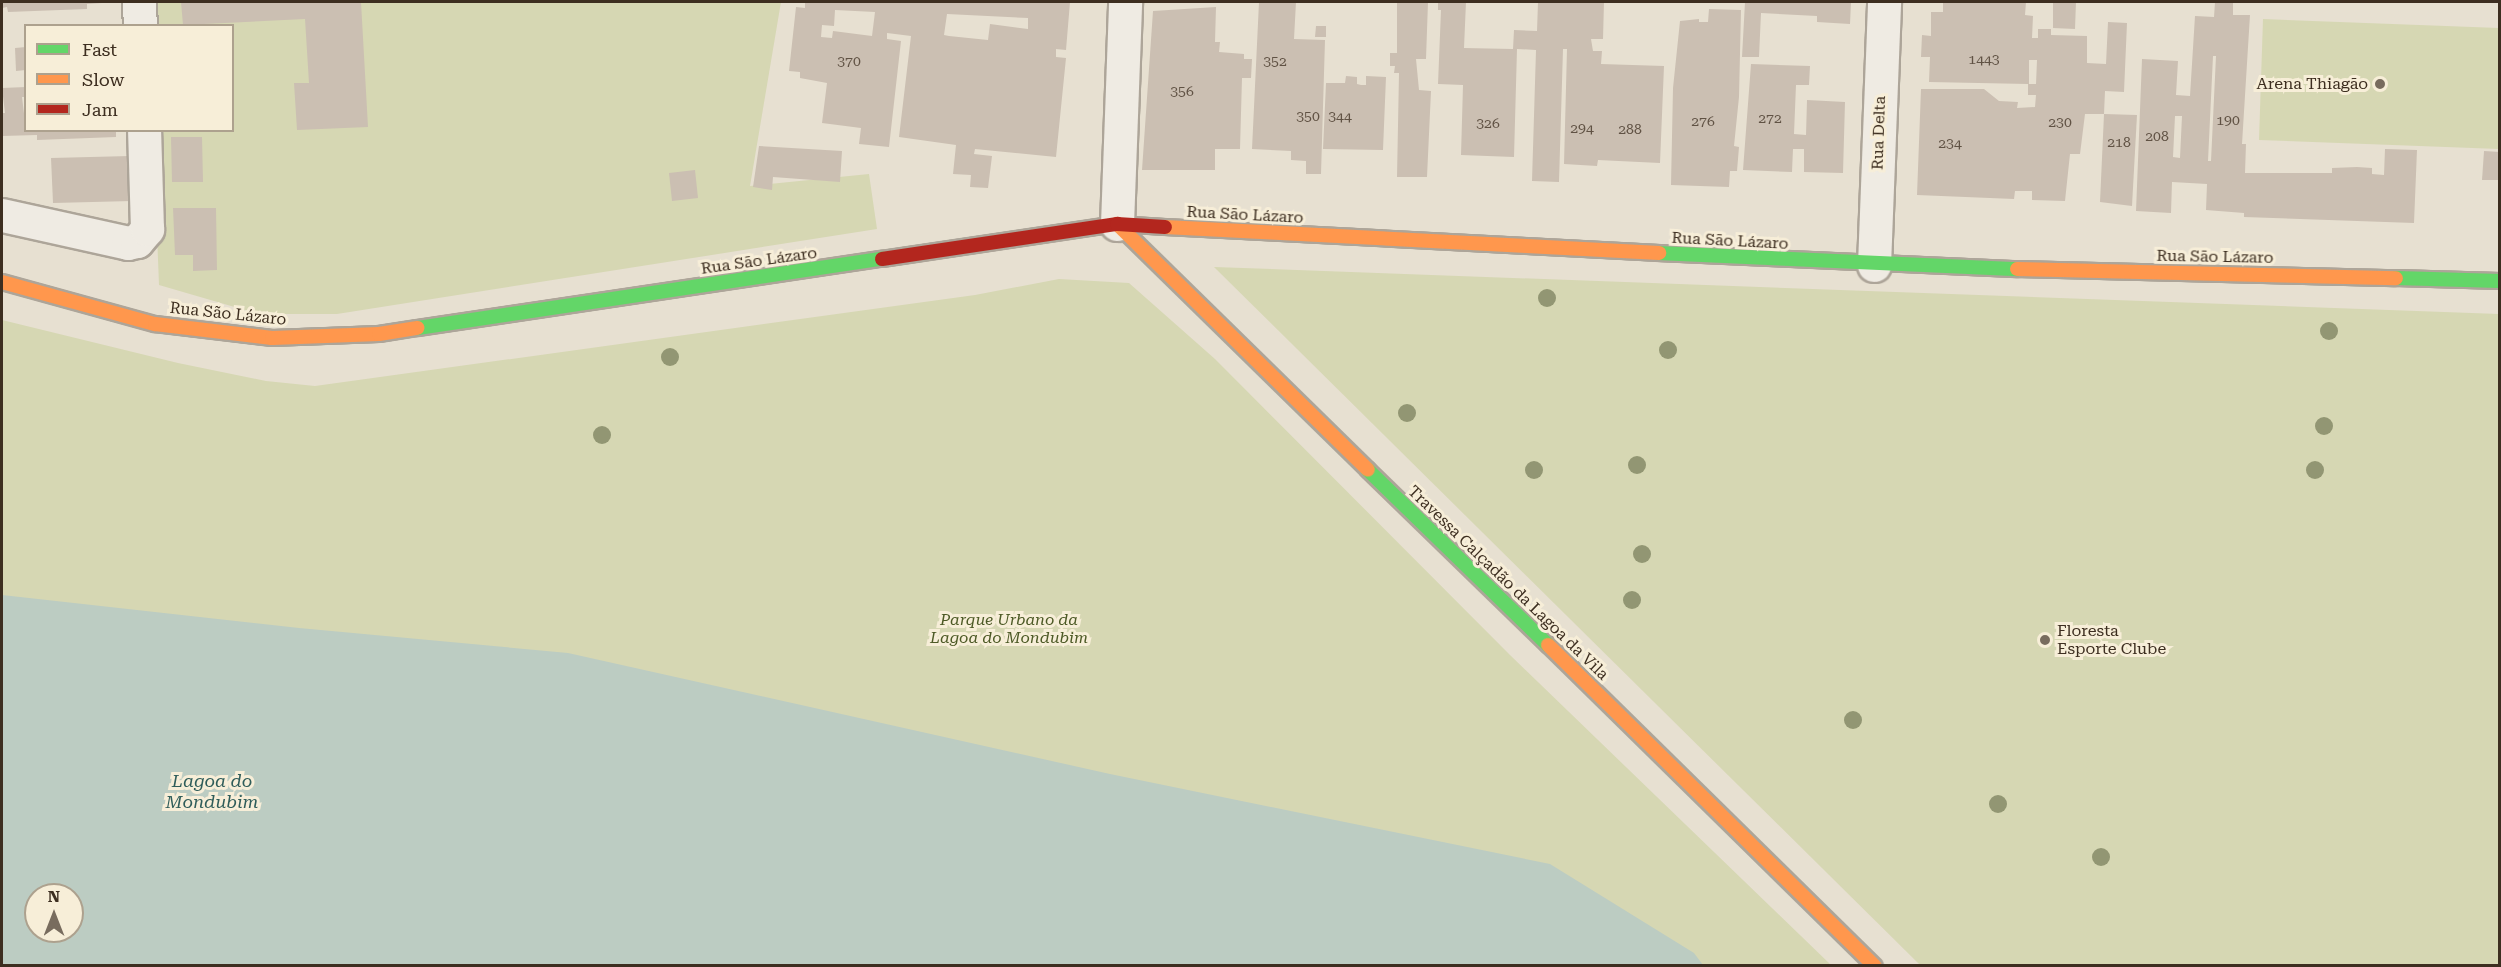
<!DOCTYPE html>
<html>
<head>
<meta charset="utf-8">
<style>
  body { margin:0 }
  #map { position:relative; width:2501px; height:967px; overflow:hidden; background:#e7e0d1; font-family:"Roboto Serif",serif }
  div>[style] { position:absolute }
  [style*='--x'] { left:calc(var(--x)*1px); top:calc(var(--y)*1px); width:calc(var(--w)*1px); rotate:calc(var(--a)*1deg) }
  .green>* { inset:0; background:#d6d7b3 }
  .water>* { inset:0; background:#bcccc2 }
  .building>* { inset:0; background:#cbbfb2 }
  .roads { filter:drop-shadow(2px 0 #ada599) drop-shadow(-2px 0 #ada599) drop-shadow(0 2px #ada599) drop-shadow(0 -2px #ada599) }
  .street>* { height:33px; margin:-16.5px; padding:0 16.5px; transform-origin:16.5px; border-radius:16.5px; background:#efebe3 }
  .fast>* { height:14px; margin:-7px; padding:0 7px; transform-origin:7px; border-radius:7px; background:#63d668 }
  .slow>* { height:14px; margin:-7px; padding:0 7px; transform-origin:7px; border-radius:7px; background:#ff974d }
  .jam>* { height:14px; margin:-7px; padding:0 7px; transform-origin:7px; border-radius:7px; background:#b3261e }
  .trees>* { width:18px; height:18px; margin:-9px; border-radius:50%; background:#929673 }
  .dots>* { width:16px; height:16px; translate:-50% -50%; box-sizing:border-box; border:3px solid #f7eed8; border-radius:50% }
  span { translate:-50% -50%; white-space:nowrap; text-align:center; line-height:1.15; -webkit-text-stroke:6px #f7eed8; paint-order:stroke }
  .number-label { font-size:14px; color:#605244 }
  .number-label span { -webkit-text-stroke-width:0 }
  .poi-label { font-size:16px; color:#3d2e20 }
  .right { translate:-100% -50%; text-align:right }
  .left { translate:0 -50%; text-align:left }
  .street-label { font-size:16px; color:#3d2e20 }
  .park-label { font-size:16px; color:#4d5a26; font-style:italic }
  .water-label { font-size:18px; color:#2f5d5a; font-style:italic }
  .frame { position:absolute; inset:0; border:3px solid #3d2e20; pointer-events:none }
  .legend { position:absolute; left:24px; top:24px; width:210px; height:108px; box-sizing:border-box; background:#f7eed8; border:2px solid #ada18e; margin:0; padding:8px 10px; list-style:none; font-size:18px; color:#3d2e20 }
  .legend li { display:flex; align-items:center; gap:12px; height:30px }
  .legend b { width:30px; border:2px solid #ada18e }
  .north { position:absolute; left:24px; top:883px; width:60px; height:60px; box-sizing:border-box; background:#f7eed8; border:2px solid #ada18e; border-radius:50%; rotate:0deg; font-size:16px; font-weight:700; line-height:24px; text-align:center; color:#3d2e20 }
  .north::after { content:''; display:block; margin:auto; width:21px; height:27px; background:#786c5e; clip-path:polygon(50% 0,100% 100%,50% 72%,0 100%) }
</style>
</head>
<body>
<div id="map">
  <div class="green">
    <i style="clip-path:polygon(148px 2px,781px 2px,750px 186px,869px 174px,877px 229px,337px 314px,259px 314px,159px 285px,153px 131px,232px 130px,232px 26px,149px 25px)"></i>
    <i style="clip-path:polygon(2263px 19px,2499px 28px,2499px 149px,2259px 140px)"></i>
    <i style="clip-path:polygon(1214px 267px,2499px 314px,2499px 965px,1920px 965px)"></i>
    <i style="clip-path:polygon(evenodd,1059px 279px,1129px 283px,1215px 359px,1510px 655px,1831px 965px,2px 966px,2px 320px,178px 363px,266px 381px,315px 386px,975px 295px,1059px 279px,36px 895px,72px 895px,72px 931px,36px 931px,36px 895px)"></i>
  </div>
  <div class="water">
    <i style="clip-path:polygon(evenodd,2px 595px,299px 628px,568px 653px,1110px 774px,1550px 864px,1694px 953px,1703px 965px,2px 965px,2px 595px,36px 895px,72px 895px,72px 931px,36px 931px,36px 895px)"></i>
  </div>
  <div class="building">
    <i style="clip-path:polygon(2px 2px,102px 2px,102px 3px,87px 4px,87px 9px,8px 12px,7px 7px,2px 8px)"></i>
    <i style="clip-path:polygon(181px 2px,361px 2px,368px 127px,297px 130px,294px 83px,309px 83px,305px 19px,183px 25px)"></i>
    <i style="clip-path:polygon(evenodd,805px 2px,1070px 2px,1066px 50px,1056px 49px,1056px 57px,1066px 58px,1056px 157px,975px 149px,974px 154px,992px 156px,988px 188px,970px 187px,971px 175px,953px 174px,956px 145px,899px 137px,911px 36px,887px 33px,887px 39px,901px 41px,889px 147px,859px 144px,861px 128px,822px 123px,827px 83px,800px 78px,800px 72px,789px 71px,796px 7px,805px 8px,805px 2px,835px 10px,875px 12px,872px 36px,833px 31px,832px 38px,821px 37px,822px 25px,834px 26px,835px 10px,805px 2px,947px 14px,1028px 18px,1028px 29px,990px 24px,988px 40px,949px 36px,944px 35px,947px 14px)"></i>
    <i style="clip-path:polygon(1259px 2px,1296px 2px,1294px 39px,1325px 40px,1321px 174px,1306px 174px,1306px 161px,1291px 160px,1291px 151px,1252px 149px)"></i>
    <i style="clip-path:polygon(1397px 2px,1428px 2px,1426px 59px,1416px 59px,1419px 90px,1431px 91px,1427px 177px,1397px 177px,1399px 73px,1394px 73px,1395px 66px,1390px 66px,1390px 53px,1397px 53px)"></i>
    <i style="clip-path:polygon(1438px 2px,1466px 2px,1464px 48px,1513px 49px,1514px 30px,1537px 31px,1538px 2px,1604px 2px,1603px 39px,1591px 39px,1593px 51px,1602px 51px,1601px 64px,1664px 66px,1660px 163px,1598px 160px,1597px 166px,1564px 164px,1567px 49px,1563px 49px,1559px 182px,1532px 181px,1536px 50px,1517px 49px,1514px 157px,1461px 155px,1463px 85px,1438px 84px,1441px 10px,1438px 10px)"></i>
    <i style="clip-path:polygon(1745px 2px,1851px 2px,1850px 24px,1817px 22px,1817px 16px,1761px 13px,1759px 57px,1742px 57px)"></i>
    <i style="clip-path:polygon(evenodd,1943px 2px,2026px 2px,2025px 15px,2033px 16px,2032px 38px,2038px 38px,2038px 29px,2051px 29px,2051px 35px,2087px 36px,2087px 63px,2106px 64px,2108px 22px,2127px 23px,2124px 92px,2105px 91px,2104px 114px,2085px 114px,2080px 154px,2070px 154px,2065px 201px,2032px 200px,2032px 191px,2015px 191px,2014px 199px,1917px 195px,1921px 89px,1984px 89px,1999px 101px,2018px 102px,2017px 108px,2035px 107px,2036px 95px,2028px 95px,2028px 84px,1929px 82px,1930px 57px,1921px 57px,1922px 35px,1931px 36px,1931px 12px,1943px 12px,1943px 2px,2029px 60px,2037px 60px,2036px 84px,2029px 84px,2029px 60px)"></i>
    <i style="clip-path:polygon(2053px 2px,2076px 2px,2075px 29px,2053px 28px)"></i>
    <i style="clip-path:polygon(evenodd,2215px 2px,2233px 2px,2233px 15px,2250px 15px,2242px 144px,2246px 144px,2245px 173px,2332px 173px,2332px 168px,2357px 167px,2372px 168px,2372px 174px,2384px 175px,2385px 149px,2417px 150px,2414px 223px,2244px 217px,2244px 213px,2206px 210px,2207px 184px,2172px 182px,2171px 213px,2136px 211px,2142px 59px,2178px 61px,2176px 95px,2190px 96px,2195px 16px,2214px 17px,2215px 2px,2213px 56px,2216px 56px,2211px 161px,2208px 161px,2213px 56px,2215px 2px,2175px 116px,2182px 116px,2180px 158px,2173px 157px,2175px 116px)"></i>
    <i style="clip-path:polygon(1216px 7px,1215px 42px,1220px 42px,1219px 52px,1244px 54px,1244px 59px,1252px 59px,1251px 78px,1242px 78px,1240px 149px,1215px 149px,1215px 170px,1142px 170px,1153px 11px)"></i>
    <i style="clip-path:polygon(1709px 9px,1741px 10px,1739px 97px,1734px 146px,1739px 147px,1737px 171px,1730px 171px,1729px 187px,1671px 185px,1673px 88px,1680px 21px,1699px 19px,1699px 22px,1708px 22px)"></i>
    <i style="clip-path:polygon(1316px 26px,1326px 26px,1326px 37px,1315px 37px)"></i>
    <i style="clip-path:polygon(26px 47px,26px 70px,16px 71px,15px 48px)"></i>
    <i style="clip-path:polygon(1751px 64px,1810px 66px,1809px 85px,1796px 85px,1794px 134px,1806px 135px,1807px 100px,1845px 102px,1843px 173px,1804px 172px,1804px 149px,1793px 149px,1792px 172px,1743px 170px)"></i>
    <i style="clip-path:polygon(1346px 76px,1357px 77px,1357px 84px,1361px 85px,1366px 85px,1366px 76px,1386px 77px,1383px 150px,1323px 149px,1326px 83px,1345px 83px)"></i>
    <i style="clip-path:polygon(26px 87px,26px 97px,22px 97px,26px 130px,116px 130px,116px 137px,37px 140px,37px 135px,2px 136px,2px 113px,5px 113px,2px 88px)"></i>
    <i style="clip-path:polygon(2104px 114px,2137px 115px,2132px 206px,2100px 202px)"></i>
    <i style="clip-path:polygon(171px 137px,202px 137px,203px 182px,172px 182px)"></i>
    <i style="clip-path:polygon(759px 146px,842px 151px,840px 182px,773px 177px,772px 190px,753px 187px)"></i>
    <i style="clip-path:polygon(2484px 151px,2500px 152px,2500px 180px,2482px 180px)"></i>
    <i style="clip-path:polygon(130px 156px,132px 201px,53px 203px,51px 158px)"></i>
    <i style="clip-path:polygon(695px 170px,698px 198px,672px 201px,669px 173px)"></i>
    <i style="clip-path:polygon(173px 208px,216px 208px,217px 270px,193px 271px,193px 255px,175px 255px)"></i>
  </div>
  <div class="roads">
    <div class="street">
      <i style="--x:139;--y:2;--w:24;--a:88"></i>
      <i style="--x:2;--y:215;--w:129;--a:12.5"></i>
      <i style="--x:128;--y:243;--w:9;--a:-13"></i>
      <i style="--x:137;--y:241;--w:16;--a:-50"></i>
      <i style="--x:147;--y:229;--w:99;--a:-91.7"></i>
      <i style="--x:1117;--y:224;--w:222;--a:-87.9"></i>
      <i style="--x:1874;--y:265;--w:263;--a:-87.8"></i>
    </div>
    <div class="fast">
      <i style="--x:1659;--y:253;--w:358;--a:2.6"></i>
      <i style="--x:2396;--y:278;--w:104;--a:1.7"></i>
      <i style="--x:418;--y:328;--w:469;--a:-8.5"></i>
      <i style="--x:1368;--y:470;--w:251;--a:44.2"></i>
    </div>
    <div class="slow">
      <i style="--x:1117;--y:224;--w:351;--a:44.4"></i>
      <i style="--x:1165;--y:227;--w:495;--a:3"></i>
      <i style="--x:2017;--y:269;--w:379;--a:1.4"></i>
      <i style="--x:2;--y:282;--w:159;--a:15.4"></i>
      <i style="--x:155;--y:324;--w:118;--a:6.8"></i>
      <i style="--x:272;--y:338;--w:107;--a:-2.1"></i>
      <i style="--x:379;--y:334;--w:39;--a:-9"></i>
      <i style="--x:1548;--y:645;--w:458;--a:44.5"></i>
    </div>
    <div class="jam">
      <i style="--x:882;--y:259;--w:238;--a:-8.5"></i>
      <i style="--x:1117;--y:224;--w:48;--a:3.6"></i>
    </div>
  </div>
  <div class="trees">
    <i style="left:1547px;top:298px"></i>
    <i style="left:2329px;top:331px"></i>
    <i style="left:1668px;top:350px"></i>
    <i style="left:670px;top:357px"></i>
    <i style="left:1407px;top:413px"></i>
    <i style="left:2324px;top:426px"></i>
    <i style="left:602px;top:435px"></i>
    <i style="left:1637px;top:465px"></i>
    <i style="left:1534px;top:470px"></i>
    <i style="left:2315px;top:470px"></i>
    <i style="left:1642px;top:554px"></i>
    <i style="left:1632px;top:600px"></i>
    <i style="left:1853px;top:720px"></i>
    <i style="left:1998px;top:804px"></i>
    <i style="left:2101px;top:857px"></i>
  </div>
  <div class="dots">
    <i style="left:2380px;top:84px;background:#786c5e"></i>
    <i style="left:2045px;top:640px;background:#786c5e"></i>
  </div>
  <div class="number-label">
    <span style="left:1984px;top:59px">1443</span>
    <span style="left:849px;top:61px">370</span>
    <span style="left:1275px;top:61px">352</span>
    <span style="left:1182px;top:91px">356</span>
    <span style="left:1308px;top:116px">350</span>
    <span style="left:1340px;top:116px">344</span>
    <span style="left:1770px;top:118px">272</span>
    <span style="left:2228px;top:120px">190</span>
    <span style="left:1703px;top:121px">276</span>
    <span style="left:2060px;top:122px">230</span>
    <span style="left:1488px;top:123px">326</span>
    <span style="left:1582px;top:128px">294</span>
    <span style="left:1630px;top:129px">288</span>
    <span style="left:2157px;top:136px">208</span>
    <span style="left:2119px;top:142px">218</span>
    <span style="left:1950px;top:143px">234</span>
  </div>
  <div class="poi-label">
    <span class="right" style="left:2368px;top:84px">Arena Thiagão</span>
    <span class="left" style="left:2057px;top:640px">Floresta<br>Esporte Clube</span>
  </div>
  <div class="street-label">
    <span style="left:1879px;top:133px;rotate:-88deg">Rua Delta</span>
    <span style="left:1245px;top:215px;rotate:3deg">Rua São Lázaro</span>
    <span style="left:1730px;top:241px;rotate:3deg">Rua São Lázaro</span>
    <span style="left:2215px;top:257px;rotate:1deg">Rua São Lázaro</span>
    <span style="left:759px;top:261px;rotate:-8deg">Rua São Lázaro</span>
    <span style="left:228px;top:314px;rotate:6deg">Rua São Lázaro</span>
    <span style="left:1508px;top:583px;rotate:44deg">Travessa Calçadão da Lagoa da Vila</span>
  </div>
  <div class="park-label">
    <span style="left:1009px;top:629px">Parque Urbano da<br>Lagoa do Mondubim</span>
  </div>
  <div class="water-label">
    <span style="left:212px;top:792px">Lagoa do<br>Mondubim</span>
  </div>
  <div class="frame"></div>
  <ul class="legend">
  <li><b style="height:8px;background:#63d668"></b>Fast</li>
  <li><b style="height:8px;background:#ff974d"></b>Slow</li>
  <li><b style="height:8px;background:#b3261e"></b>Jam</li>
  </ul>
  <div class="north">N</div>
</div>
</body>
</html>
